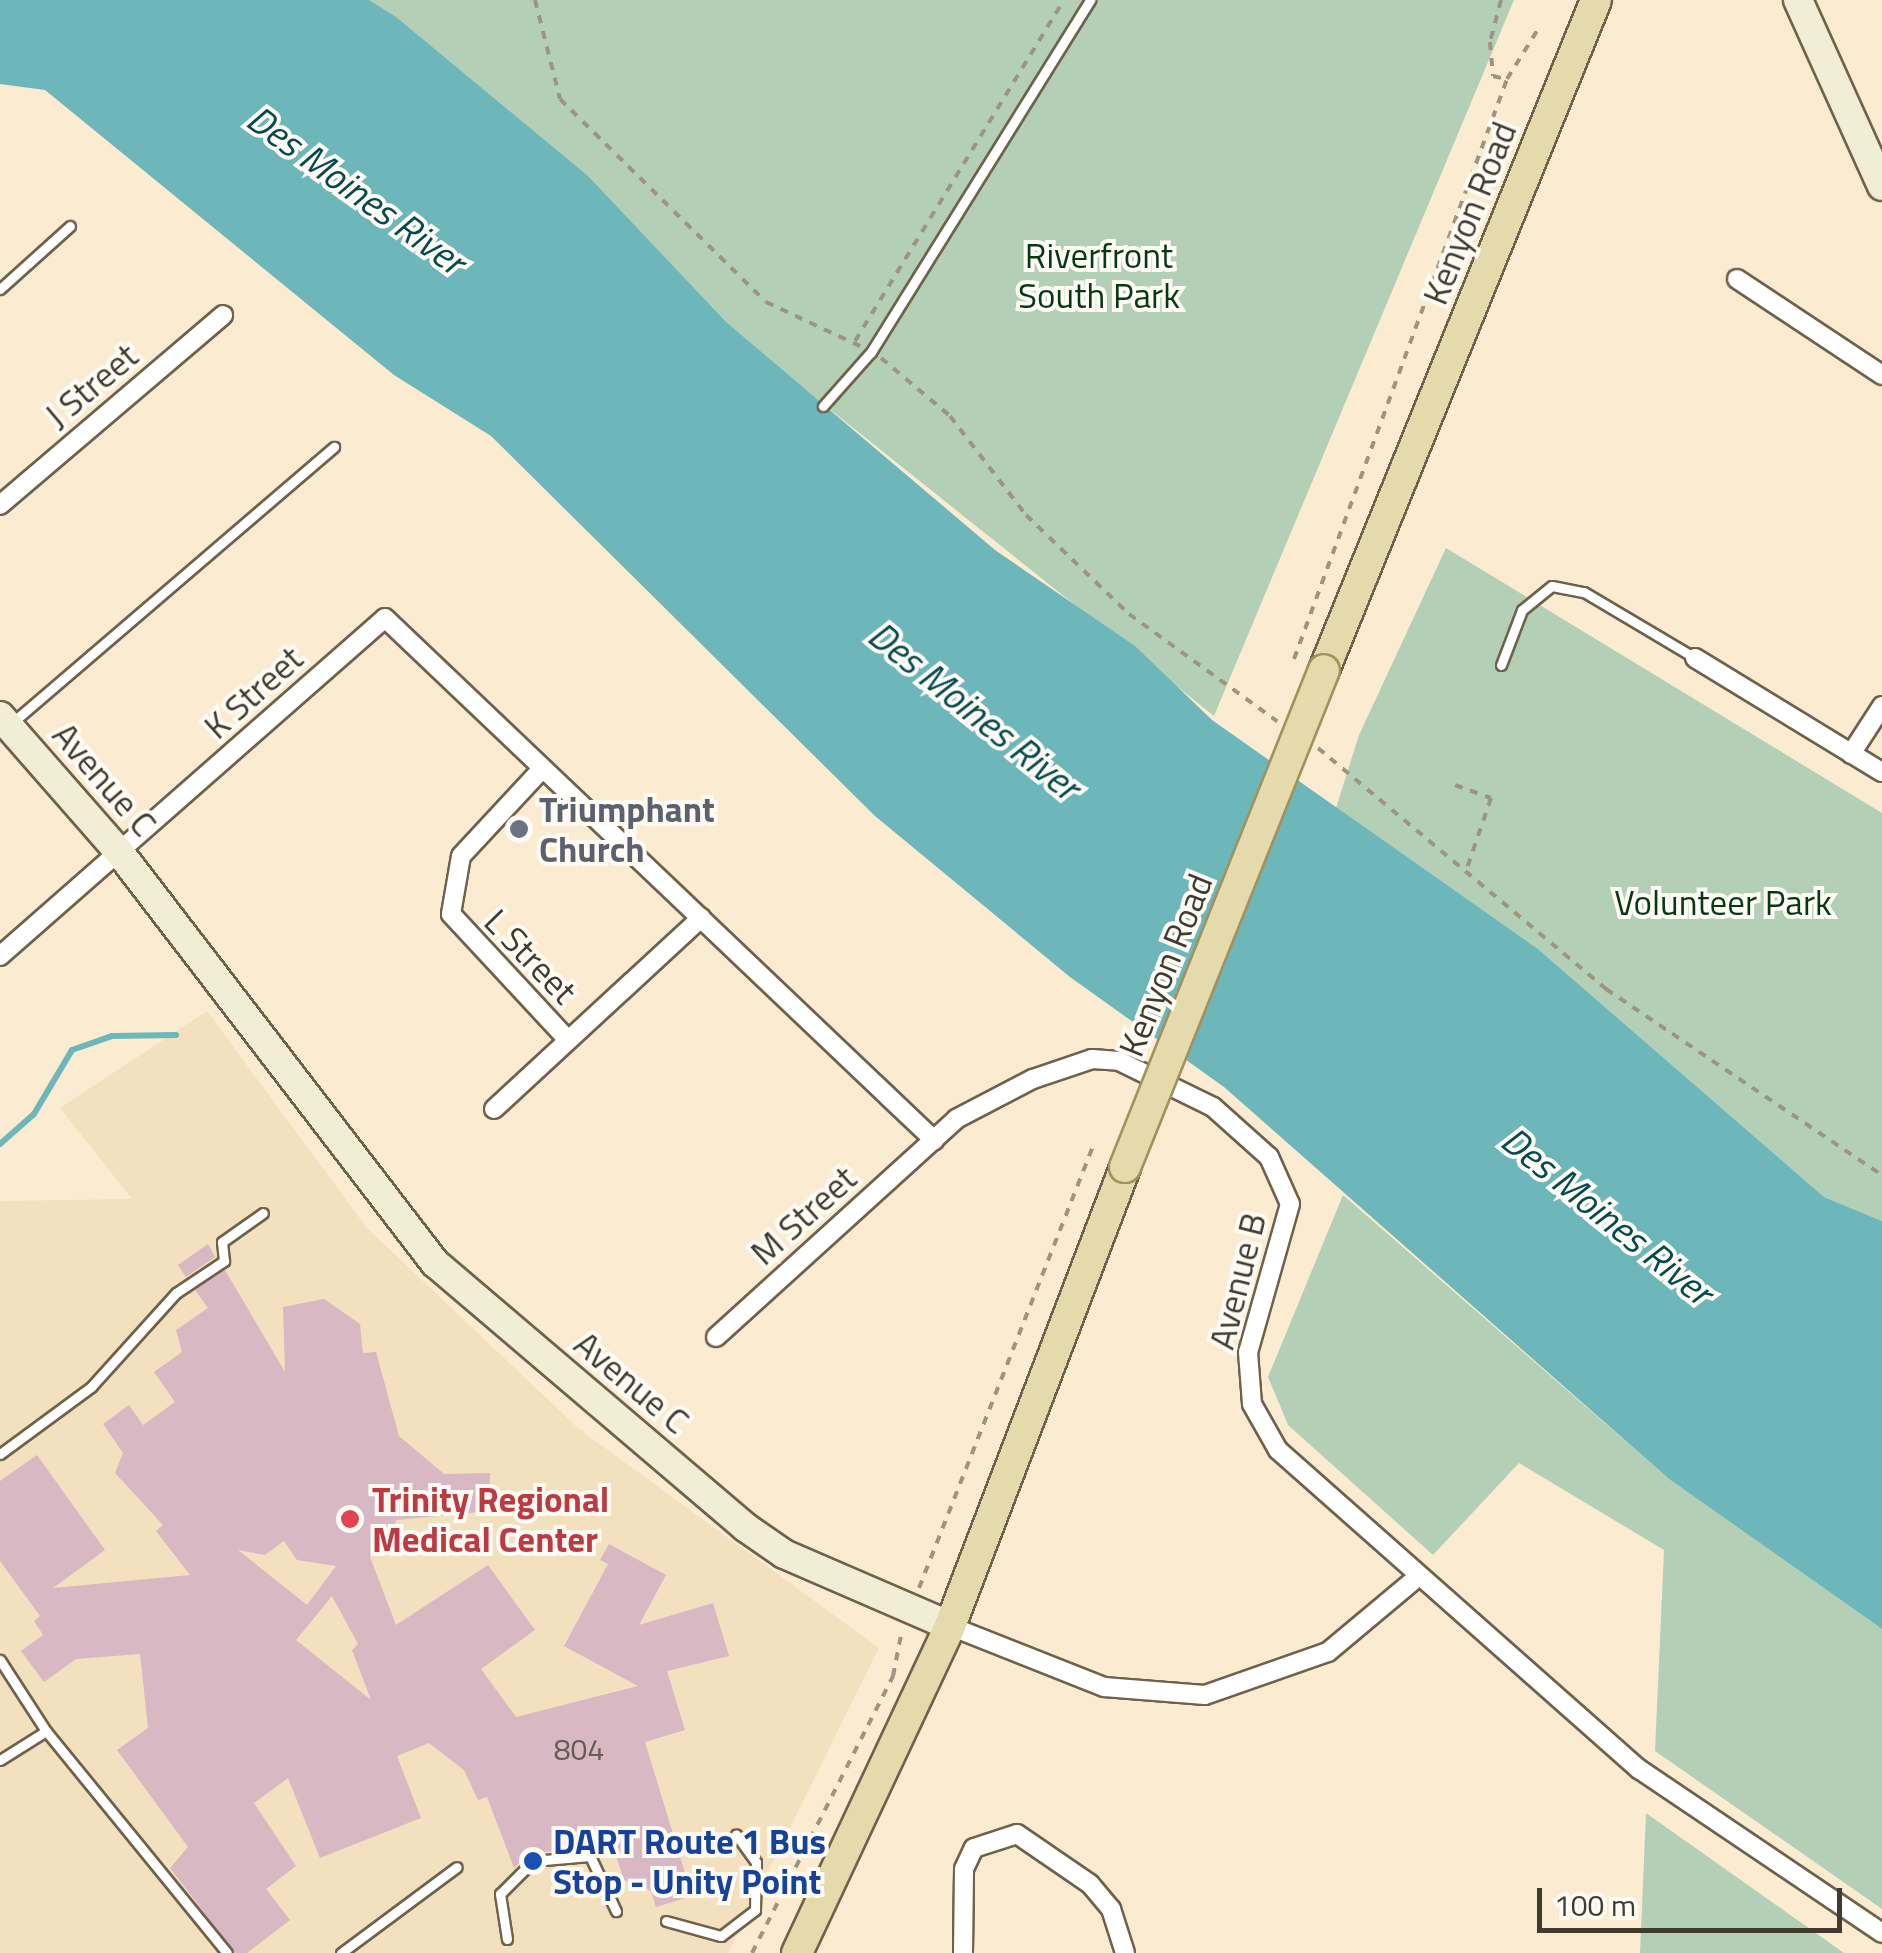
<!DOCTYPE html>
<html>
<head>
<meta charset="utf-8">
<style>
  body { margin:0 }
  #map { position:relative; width:1882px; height:1953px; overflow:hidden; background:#fbecd1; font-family:"Titillium Web",sans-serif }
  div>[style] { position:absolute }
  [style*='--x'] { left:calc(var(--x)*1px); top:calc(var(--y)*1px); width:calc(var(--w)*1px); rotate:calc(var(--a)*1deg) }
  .built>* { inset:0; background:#f3e0bf }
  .green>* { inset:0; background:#b3d0b6 }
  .water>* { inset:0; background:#6db6ba }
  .stream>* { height:6px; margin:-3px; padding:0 3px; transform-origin:3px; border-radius:3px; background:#6db6ba }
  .building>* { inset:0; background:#d7b8c3 }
  .path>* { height:4px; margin-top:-2px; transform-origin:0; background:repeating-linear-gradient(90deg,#9e9480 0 8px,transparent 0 16px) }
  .roads { filter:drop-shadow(2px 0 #6f624b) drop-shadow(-2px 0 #6f624b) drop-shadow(0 2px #6f624b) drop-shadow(0 -2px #6f624b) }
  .lane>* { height:9px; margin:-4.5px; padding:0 4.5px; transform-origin:4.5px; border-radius:4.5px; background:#fff }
  .street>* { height:18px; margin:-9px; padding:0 9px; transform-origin:9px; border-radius:9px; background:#fff }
  .secondary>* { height:28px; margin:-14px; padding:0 14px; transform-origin:14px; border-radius:14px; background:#f2edd5 }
  .primary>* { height:30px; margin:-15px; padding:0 15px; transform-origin:15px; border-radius:15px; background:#e5daac }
  .bridges { filter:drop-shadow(2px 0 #a0925c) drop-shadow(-2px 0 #a0925c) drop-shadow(0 2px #a0925c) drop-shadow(0 -2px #a0925c) }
  .primary-bridge>* { height:30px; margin:-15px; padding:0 15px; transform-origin:15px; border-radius:15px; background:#e5daac }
  .dots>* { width:28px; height:28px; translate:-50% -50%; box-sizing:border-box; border:5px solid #fefbf5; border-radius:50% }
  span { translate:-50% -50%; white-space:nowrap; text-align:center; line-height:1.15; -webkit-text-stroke:8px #fefbf5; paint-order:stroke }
  .number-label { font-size:30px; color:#665a54 }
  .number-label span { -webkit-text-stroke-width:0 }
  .street-label { font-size:35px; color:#403a2f }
  .park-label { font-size:35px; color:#053914 }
  .worship-label { font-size:35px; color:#5b616d; font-weight:700 }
  .left { translate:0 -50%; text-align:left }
  .health-label { font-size:35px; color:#be3a42; font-weight:700 }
  .transit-label { font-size:35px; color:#164399; font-weight:700 }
  .water-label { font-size:38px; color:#054a4e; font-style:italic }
  .scale { position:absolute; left:1537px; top:1888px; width:305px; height:45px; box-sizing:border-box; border:5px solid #403a2f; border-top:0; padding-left:12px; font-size:30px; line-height:35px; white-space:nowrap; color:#403a2f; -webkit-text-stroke:8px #fefbf5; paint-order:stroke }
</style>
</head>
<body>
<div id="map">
  <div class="built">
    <i style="clip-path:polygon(207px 1011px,367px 1228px,579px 1429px,879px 1648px,728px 1953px,0 1953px,0 1201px,132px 1199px,60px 1108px)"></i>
  </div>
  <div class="green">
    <i style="clip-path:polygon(317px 0,1514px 0,1214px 716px)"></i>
    <i style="clip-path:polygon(1446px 548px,1882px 813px,1882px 1221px,1824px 1197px,1538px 949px,1336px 808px,1359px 735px)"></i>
    <i style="clip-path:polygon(1343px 1195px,1669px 1479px,1882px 1629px,1882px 1909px,1655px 1751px,1664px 1550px,1519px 1463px,1433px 1555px,1288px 1425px,1268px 1377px)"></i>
    <i style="clip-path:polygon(1646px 1813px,1844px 1953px,1640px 1953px)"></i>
  </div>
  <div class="water">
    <i style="clip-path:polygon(0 0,369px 0,396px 17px,588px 176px,726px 322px,995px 550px,1135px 646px,1212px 720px,1538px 949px,1824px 1197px,1882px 1221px,1882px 1629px,1669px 1479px,1224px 1087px,1070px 977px,875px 816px,491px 436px,394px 375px,45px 90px,0 84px)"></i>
  </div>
  <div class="stream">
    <i style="--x:0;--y:1144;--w:45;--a:-41.4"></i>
    <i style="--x:34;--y:1114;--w:74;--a:-59.3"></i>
    <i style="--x:72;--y:1050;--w:42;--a:-19.3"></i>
    <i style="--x:112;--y:1036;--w:64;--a:-0.9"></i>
  </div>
  <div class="building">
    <i style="clip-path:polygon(208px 1244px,215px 1257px,186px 1277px,178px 1265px)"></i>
    <i style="clip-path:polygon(evenodd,225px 1270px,285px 1372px,283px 1307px,324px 1299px,360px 1324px,363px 1353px,376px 1352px,399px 1436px,444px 1474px,490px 1473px,489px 1511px,397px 1520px,370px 1557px,396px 1625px,488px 1565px,535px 1630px,481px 1669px,516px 1717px,638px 1686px,564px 1646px,608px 1564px,600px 1560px,609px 1544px,666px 1575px,639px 1625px,713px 1603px,729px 1656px,667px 1671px,685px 1730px,645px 1742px,692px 1896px,656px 1907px,651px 1891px,624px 1880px,612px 1844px,560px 1827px,567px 1850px,531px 1853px,514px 1868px,487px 1797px,478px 1800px,464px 1770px,429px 1743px,397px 1756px,421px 1818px,320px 1858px,288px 1778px,254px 1803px,296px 1866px,266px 1889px,290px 1920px,247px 1953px,235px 1953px,170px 1868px,188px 1847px,117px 1750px,148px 1728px,140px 1654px,76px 1659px,44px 1682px,21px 1651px,43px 1635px,34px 1621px,40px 1616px,0 1561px,0 1481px,37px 1455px,105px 1550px,53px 1588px,190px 1575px,156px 1531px,163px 1525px,115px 1473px,123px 1453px,103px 1424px,129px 1405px,143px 1425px,175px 1402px,154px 1372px,182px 1352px,176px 1330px,208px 1308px,195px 1290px,225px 1270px,284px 1541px,297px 1560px,336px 1566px,307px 1605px,238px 1550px,265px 1555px,284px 1541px,225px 1270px,332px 1596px,358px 1644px,352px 1650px,371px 1700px,296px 1640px,332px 1596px)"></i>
  </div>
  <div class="path">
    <i style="--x:535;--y:0;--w:102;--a:75.8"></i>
    <i style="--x:560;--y:99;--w:289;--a:44.6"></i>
    <i style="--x:766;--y:302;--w:104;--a:25.1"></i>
    <i style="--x:1501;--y:0;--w:43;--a:104.7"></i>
    <i style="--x:1490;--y:42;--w:34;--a:85"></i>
    <i style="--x:1493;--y:76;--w:12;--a:14"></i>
    <i style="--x:855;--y:341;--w:400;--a:-58.5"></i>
    <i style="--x:881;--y:358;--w:90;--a:40"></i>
    <i style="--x:950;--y:416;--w:125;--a:52.5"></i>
    <i style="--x:1026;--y:515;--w:143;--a:43.9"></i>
    <i style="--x:1129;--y:614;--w:183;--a:35.9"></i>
    <i style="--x:1294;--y:659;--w:618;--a:-69.83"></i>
    <i style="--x:1507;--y:79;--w:62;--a:-58.1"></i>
    <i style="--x:1318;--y:748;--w:376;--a:39.9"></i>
    <i style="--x:1606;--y:989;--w:333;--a:34"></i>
    <i style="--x:1455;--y:785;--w:38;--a:20"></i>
    <i style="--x:1491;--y:798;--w:74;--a:108.9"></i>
    <i style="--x:919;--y:1588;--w:475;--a:-68.5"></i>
    <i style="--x:752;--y:1953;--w:311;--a:-63"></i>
    <i style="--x:893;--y:1676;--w:47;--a:-78.9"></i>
  </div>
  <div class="roads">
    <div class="lane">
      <i style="--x:0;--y:289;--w:94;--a:-42"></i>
      <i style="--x:823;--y:406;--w:72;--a:-48.4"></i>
      <i style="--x:871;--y:352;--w:415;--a:-58.1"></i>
      <i style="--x:1501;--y:665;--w:59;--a:-69.1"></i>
      <i style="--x:1522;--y:610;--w:38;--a:-39"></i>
      <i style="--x:1552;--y:586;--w:33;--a:11"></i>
      <i style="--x:1584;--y:592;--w:129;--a:30.7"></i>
      <i style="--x:13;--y:722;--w:423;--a:-40.6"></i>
      <i style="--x:0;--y:1454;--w:113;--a:-36.4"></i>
      <i style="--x:91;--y:1387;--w:127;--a:-47.9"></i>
      <i style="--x:176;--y:1293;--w:58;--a:-33.7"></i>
      <i style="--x:224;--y:1261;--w:19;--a:-96"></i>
      <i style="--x:222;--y:1242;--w:50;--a:-35.3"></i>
      <i style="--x:0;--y:1660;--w:85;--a:57.1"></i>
      <i style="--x:46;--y:1731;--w:286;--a:50.8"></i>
      <i style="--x:0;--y:1760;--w:54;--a:-32.2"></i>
      <i style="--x:666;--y:1921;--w:57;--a:15.3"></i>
      <i style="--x:721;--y:1936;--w:43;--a:-37.4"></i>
      <i style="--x:755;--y:1910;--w:48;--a:-88.8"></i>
      <i style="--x:756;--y:1862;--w:34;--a:-126"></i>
      <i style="--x:507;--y:1939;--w:46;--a:-98.8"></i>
      <i style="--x:500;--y:1894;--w:47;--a:-45"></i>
      <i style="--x:533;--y:1861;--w:57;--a:-5"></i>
      <i style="--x:590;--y:1856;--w:61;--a:64.7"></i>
      <i style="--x:341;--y:1953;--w:144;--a:-36.6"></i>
    </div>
    <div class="street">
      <i style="--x:1737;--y:279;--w:174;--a:33.5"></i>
      <i style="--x:0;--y:505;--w:293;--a:-40.4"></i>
      <i style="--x:1695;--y:658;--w:219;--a:31.4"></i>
      <i style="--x:1851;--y:754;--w:57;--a:-57.1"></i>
      <i style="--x:541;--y:770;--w:117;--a:132.9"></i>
      <i style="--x:461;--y:856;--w:59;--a:99.8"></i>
      <i style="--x:451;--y:914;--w:171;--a:47.1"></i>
      <i style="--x:0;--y:956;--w:512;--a:-41.28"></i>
      <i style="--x:385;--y:618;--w:758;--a:43.56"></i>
      <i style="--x:494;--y:1109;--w:282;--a:-42.7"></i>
      <i style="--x:716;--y:1337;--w:324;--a:-42.2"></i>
      <i style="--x:956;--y:1119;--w:87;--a:-27.5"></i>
      <i style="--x:1033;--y:1079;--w:62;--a:-18.7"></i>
      <i style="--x:1092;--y:1059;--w:27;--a:4"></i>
      <i style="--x:1119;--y:1061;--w:105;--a:26.1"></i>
      <i style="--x:1213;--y:1107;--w:75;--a:41.8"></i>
      <i style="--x:1269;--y:1157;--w:51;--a:65.9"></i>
      <i style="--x:1290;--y:1204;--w:154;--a:105.8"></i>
      <i style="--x:1248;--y:1352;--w:52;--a:85.6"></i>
      <i style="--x:1252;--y:1404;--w:53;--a:60.5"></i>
      <i style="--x:1278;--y:1450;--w:482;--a:41.5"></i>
      <i style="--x:1639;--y:1769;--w:293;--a:34"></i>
      <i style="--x:950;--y:1626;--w:166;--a:21.6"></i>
      <i style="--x:1104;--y:1687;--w:101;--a:4.5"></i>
      <i style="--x:1205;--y:1695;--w:130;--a:-19.3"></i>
      <i style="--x:1328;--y:1652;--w:119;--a:-39.9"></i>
      <i style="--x:963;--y:1953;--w:84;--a:-89.3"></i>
      <i style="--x:964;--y:1869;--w:23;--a:-65"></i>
      <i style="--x:974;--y:1848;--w:45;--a:-18"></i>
      <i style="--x:1017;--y:1834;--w:88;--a:34.4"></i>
      <i style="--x:1090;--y:1884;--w:33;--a:50"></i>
      <i style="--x:1111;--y:1909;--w:46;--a:72.3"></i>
    </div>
    <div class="secondary">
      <i style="--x:1798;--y:0;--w:204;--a:65.7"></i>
      <i style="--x:0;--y:716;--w:182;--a:48.8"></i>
      <i style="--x:120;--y:853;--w:517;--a:52.47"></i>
      <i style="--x:435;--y:1263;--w:407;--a:40.4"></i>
      <i style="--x:745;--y:1527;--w:47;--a:34.7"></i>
      <i style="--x:784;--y:1554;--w:181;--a:23.4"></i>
    </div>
    <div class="primary">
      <i style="--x:1324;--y:670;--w:723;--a:-67.9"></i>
      <i style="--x:797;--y:1953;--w:361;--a:-64.9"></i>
      <i style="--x:950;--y:1626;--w:491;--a:-69.1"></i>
    </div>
  </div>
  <div class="bridges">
    <div class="primary-bridge">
      <i style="--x:1125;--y:1167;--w:535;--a:-68.18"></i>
    </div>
  </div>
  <div class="dots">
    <i style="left:519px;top:829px;background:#6b7280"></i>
    <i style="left:350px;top:1519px;background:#e0444e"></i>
    <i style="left:533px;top:1861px;background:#1a4fb4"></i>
  </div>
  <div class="number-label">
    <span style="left:579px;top:1749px">804</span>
  </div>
  <div class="street-label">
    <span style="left:1469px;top:213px;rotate:-68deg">Kenyon Road</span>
    <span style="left:91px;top:385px;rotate:-40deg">J Street</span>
    <span style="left:253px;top:692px;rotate:-42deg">K Street</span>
    <span style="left:105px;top:779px;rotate:49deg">Avenue C</span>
    <span style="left:531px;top:956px;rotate:46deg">L Street</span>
    <span style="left:1165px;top:965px;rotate:-68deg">Kenyon Road</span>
    <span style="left:803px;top:1215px;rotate:-42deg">M Street</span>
    <span style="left:1237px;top:1281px;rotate:-76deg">Avenue B</span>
    <span style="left:632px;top:1382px;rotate:40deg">Avenue C</span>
  </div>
  <div class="park-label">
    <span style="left:1099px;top:275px">Riverfront<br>South Park</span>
    <span style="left:1723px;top:902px">Volunteer Park</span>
  </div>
  <div class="worship-label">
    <span class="left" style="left:539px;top:829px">Triumphant<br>Church</span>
  </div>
  <div class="health-label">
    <span class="left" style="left:372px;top:1519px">Trinity Regional<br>Medical Center</span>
  </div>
  <div class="transit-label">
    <span class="left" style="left:553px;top:1861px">DART Route 1 Bus<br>Stop - Unity Point</span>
  </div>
  <div class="water-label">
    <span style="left:356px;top:190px;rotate:36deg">Des Moines River</span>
    <span style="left:974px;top:711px;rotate:39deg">Des Moines River</span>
    <span style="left:1607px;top:1216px;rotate:39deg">Des Moines River</span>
  </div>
  <div class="scale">100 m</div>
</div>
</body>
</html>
